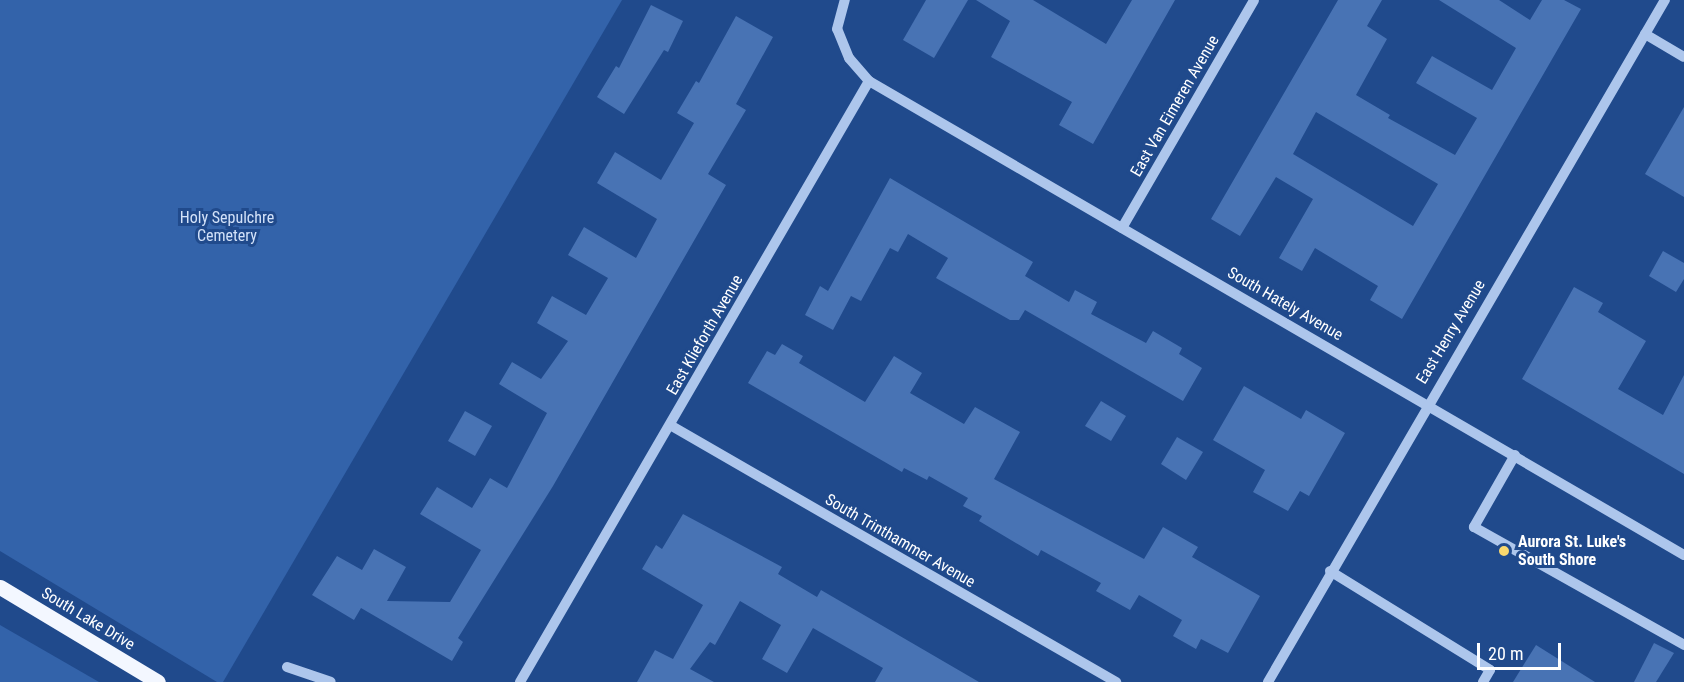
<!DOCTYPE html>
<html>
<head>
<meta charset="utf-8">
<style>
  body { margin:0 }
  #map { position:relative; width:1684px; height:682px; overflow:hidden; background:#204a8c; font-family:"Roboto Condensed",sans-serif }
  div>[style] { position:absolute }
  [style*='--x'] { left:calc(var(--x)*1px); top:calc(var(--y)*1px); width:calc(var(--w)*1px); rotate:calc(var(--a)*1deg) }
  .green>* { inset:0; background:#3363aa }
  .building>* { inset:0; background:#4873b4 }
  .minor>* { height:10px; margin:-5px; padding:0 5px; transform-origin:5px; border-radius:5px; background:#adc6ec }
  .major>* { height:15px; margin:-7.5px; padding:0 7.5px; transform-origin:7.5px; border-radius:7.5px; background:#f3f7ff }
  .dots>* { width:16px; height:16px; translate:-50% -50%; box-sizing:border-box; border:3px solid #204a8c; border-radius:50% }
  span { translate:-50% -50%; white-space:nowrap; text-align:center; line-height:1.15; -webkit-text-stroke:6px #204a8c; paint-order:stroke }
  .street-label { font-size:16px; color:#fff }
  .park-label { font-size:16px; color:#d3e2f9 }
  .poi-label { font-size:16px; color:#fff; font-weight:700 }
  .left { translate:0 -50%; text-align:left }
  .scale { position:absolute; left:1477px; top:643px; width:84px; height:27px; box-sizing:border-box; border:3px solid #fff; border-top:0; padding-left:8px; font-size:18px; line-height:21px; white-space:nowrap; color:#fff; -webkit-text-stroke:4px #204a8c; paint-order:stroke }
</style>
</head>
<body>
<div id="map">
  <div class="green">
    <i style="clip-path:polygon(0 0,622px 0,223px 682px,217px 682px,0 551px)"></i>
    <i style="clip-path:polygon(0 625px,99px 682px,0 682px)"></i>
  </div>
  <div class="building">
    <i style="clip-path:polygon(926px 0,968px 0,934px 58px,903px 40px)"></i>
    <i style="clip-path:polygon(976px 0,1033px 0,1106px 44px,1132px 0,1175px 0,1093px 144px,1059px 125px,1072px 102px,991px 57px,1010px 21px)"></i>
    <i style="clip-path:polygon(evenodd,1338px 0,1382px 0,1367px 26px,1387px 39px,1356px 95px,1390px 115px,1388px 118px,1455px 155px,1477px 118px,1416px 83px,1432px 56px,1492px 90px,1516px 48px,1439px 0,1499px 0,1530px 20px,1542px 0,1564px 0,1581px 9px,1402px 319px,1370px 300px,1378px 286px,1315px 248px,1302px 271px,1279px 258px,1313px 199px,1276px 177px,1240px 236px,1211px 219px,1338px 0,1316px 112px,1438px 184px,1413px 226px,1293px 154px,1316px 112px)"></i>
    <i style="clip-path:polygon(651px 5px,683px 21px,668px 52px,664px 50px,624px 114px,597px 97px,616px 66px,619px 68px)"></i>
    <i style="clip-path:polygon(736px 16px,773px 37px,736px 104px,746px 110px,708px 174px,726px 185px,553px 486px,458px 638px,463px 642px,452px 661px,361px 608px,354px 620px,312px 595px,337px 556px,362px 570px,374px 549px,406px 567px,387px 601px,450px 602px,481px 550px,420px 514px,437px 487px,472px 508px,490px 478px,507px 488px,547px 413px,499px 384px,512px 362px,541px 379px,568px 341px,537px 323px,552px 296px,586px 315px,608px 278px,568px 255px,584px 227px,636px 258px,657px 219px,597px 183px,615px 152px,661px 180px,694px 123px,677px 113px,696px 81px,699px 83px)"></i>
    <i style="clip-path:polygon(1684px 107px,1684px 197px,1645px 174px)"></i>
    <i style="clip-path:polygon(890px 178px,1033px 262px,1025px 276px,1069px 302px,1075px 290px,1097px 302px,1091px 314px,1146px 343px,1153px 331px,1182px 348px,1179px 354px,1202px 368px,1183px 401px,1025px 310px,1019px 320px,1010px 320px,936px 278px,948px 258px,908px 234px,898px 252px,890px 248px,861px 301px,851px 296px,833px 330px,805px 315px,820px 286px,828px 291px)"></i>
    <i style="clip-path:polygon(1663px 251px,1684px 263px,1684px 279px,1676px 292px,1649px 276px)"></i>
    <i style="clip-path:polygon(1574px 287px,1603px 303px,1598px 312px,1646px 341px,1618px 389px,1663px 415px,1684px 375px,1684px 474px,1522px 379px)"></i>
    <i style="clip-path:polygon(782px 344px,803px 356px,799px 363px,865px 402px,894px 356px,922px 373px,910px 393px,964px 424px,975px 407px,1020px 432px,994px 479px,1144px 559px,1163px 527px,1198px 547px,1192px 557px,1260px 596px,1228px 653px,1201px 639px,1196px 649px,1173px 636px,1182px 620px,1139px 595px,1130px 610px,1096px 591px,1101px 583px,1041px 550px,1038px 556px,979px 521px,982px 516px,963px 506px,968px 498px,929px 476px,927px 480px,904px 468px,902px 472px,748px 383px,767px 351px,775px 355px)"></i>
    <i style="clip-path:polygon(1244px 386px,1301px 419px,1306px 410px,1345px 433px,1309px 496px,1300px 491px,1288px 511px,1253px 492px,1265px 470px,1213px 440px)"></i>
    <i style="clip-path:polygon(1101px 401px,1126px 416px,1111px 441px,1085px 426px)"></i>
    <i style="clip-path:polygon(465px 411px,492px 426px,475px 456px,448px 441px)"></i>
    <i style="clip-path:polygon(1177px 437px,1203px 452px,1186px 480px,1161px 464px)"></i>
    <i style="clip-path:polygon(683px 514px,782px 567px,778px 574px,817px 597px,821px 590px,979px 682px,875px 682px,883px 668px,813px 628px,787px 673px,762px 659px,781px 625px,740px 601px,715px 645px,710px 642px,690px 669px,714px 682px,637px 682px,655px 650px,673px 659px,703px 605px,642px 569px,656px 545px,662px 549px)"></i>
    <i style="clip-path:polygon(1654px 643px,1674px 653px,1656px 682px,1634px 682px)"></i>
    <i style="clip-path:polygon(1536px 645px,1595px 682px,1513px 682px)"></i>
  </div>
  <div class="minor">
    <i style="--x:1645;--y:34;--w:45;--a:30.5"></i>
    <i style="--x:869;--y:81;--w:943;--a:30.18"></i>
    <i style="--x:1122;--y:228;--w:263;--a:-59.9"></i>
    <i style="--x:670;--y:425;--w:515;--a:29.95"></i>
    <i style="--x:1515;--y:455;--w:83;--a:119.7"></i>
    <i style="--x:1474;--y:527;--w:241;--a:29.3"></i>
    <i style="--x:1330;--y:571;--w:188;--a:31.7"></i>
    <i style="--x:1490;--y:670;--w:14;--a:120"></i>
    <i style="--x:287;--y:667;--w:46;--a:18.8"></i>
    <i style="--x:520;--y:682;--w:695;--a:-59.86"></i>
    <i style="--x:869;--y:81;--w:30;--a:-131"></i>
    <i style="--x:849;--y:58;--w:31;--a:-112"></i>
    <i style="--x:837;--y:29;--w:30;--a:-75"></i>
    <i style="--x:1268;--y:682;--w:789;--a:-59.8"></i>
  </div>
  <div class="major">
    <i style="--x:0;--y:587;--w:184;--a:31"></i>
  </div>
  <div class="dots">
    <i style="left:1504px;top:551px;background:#f9d86e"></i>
  </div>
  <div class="street-label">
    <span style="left:1175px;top:106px;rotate:-60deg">East Van Eimeren Avenue</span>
    <span style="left:1285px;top:304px;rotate:30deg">South Hately Avenue</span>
    <span style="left:1451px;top:332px;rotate:-59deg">East Henry Avenue</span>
    <span style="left:705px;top:335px;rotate:-60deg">East Klieforth Avenue</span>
    <span style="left:900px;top:541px;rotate:30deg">South Trinthammer Avenue</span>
    <span style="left:88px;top:619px;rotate:31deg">South Lake Drive</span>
  </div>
  <div class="park-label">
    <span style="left:227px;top:227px">Holy Sepulchre<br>Cemetery</span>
  </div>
  <div class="poi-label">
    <span class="left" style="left:1518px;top:551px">Aurora St. Luke's<br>South Shore</span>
  </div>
  <div class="scale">20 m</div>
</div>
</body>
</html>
